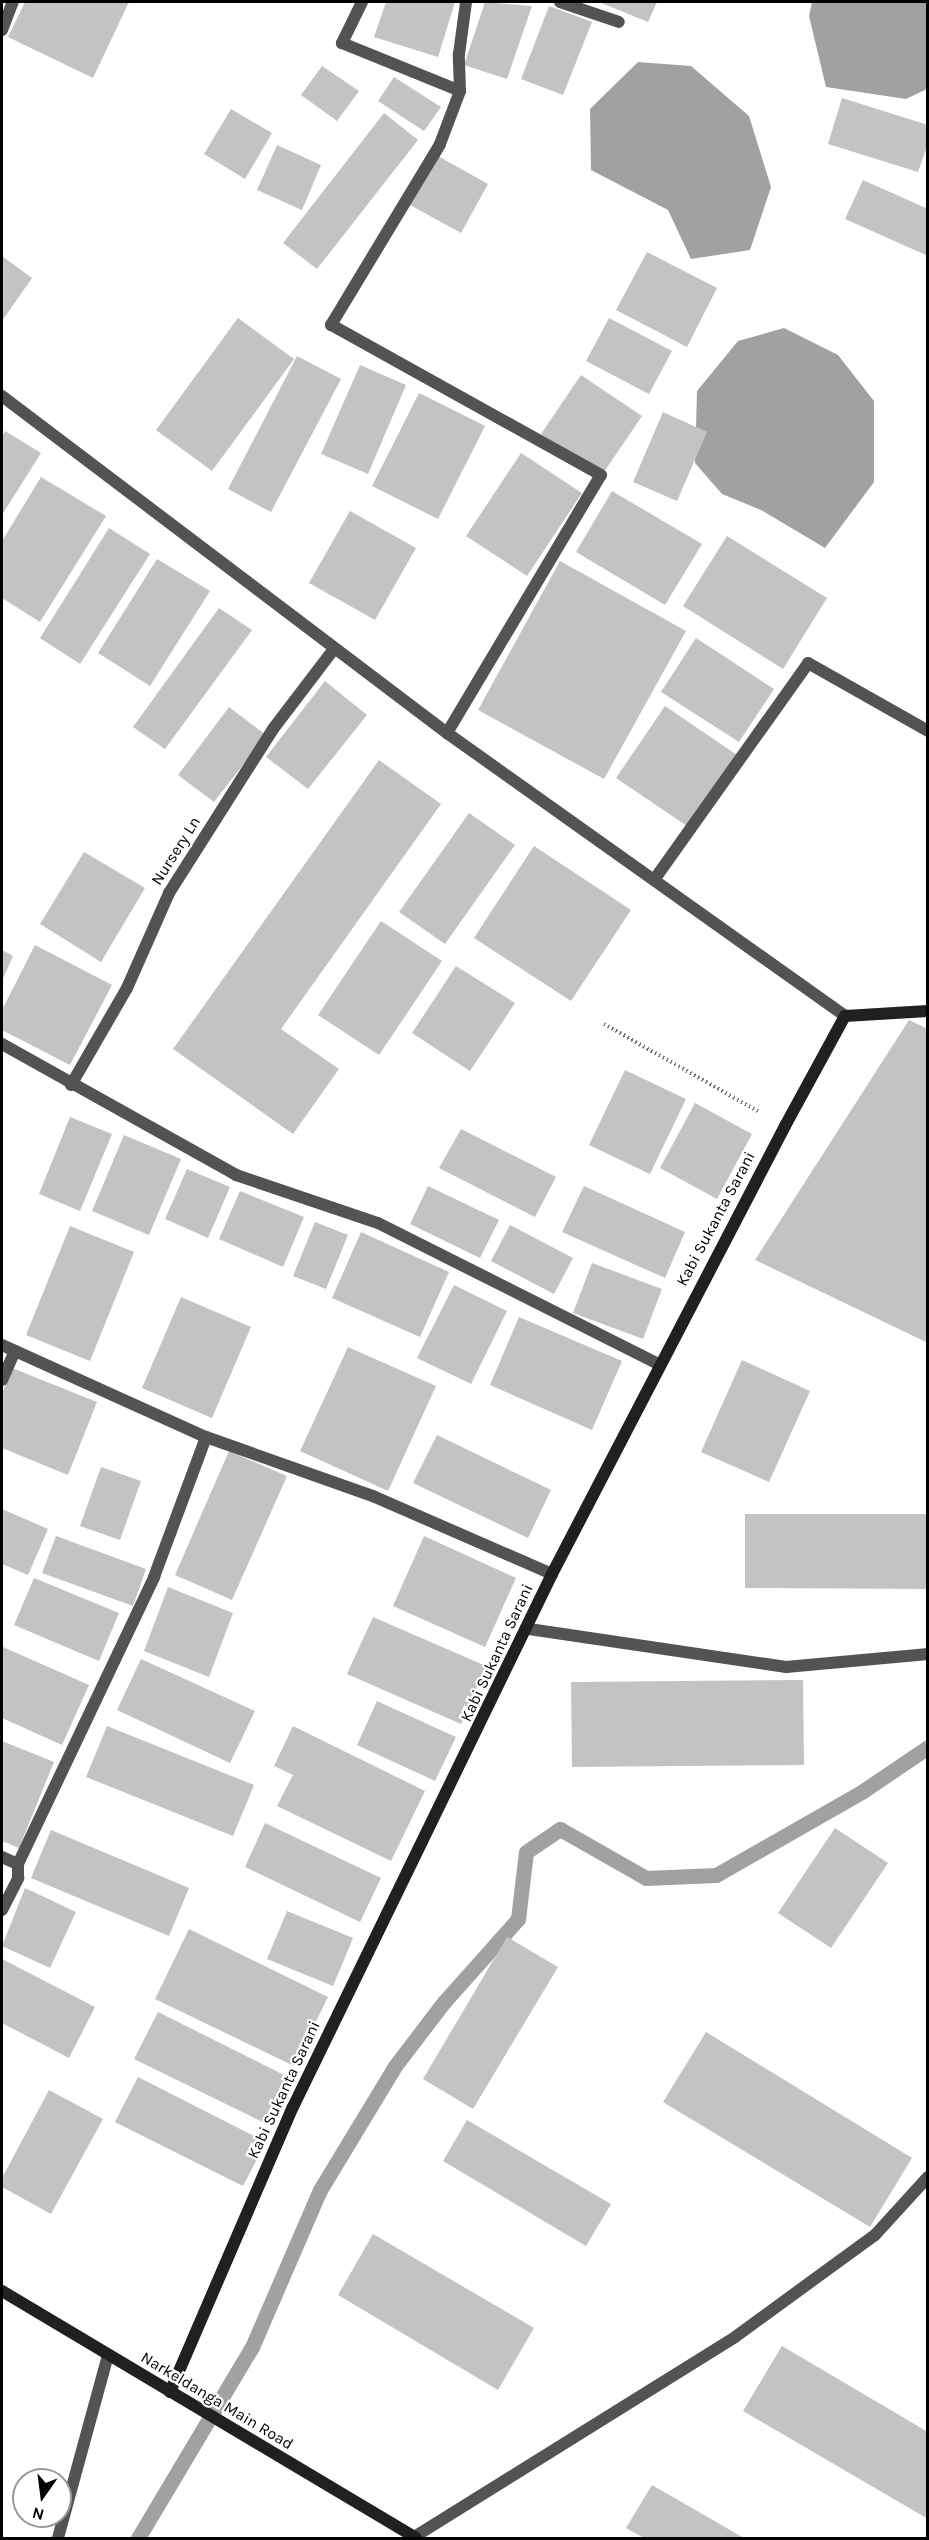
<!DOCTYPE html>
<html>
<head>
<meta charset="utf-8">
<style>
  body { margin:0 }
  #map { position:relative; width:929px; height:2540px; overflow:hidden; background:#fff; font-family:Karla,sans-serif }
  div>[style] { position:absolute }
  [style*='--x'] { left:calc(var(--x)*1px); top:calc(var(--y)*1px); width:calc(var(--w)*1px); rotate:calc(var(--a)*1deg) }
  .water>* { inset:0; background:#a1a1a1 }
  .stream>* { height:15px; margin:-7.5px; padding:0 7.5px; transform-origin:7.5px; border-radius:7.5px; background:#a1a1a1 }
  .building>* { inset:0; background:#c3c3c3 }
  .path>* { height:4px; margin-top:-2px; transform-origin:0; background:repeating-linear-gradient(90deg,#757575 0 1.5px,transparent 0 4.5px) }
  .lane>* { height:12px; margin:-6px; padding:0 6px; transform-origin:6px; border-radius:6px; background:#535353 }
  .street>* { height:12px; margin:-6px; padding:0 6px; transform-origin:6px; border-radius:6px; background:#535353 }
  .secondary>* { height:12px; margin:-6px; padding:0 6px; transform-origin:6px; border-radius:6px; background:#202020 }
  span { translate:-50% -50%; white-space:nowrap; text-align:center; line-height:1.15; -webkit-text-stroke:4.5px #fff; paint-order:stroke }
  .street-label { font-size:16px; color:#000 }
  .frame { position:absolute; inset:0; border:3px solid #000; pointer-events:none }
  .north { position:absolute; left:12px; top:2468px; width:60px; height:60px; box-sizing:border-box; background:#fff; border:2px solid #999; border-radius:50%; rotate:194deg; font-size:16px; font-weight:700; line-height:24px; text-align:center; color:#000 }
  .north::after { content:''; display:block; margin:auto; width:21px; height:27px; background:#000; clip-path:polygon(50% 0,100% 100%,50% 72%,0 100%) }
</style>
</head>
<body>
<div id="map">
  <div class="water">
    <i style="clip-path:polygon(812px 2px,927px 2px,927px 89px,906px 99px,826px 87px,809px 16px)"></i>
    <i style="clip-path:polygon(638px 62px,691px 66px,749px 116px,771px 187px,750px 250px,691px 259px,668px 210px,591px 170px,590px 109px)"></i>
    <i style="clip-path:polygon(784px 328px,838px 355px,874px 401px,874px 482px,825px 548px,761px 510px,722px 494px,695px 463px,697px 391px,738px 341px)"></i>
  </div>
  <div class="stream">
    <i style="--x:138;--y:2538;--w:222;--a:-59.2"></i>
    <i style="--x:252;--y:2347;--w:171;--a:-66.6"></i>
    <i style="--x:320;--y:2190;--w:145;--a:-58.8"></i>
    <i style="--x:395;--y:2066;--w:81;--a:-52.6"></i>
    <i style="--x:444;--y:2002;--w:111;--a:-48.3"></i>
    <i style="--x:518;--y:1919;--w:67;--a:-83.2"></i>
    <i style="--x:526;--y:1852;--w:41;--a:-34.1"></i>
    <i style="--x:560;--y:1829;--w:99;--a:29.7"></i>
    <i style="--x:646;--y:1878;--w:70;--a:-2.5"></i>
    <i style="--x:716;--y:1875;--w:169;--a:-29.7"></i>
    <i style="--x:863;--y:1791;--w:78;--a:-34.1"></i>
  </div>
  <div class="building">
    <i style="clip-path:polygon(25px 2px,129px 2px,93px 78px,8px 37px)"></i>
    <i style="clip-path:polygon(386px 2px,455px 2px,438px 57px,374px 37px)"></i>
    <i style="clip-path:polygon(485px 2px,532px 6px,507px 79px,464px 65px)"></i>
    <i style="clip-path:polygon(599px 2px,657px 2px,648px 22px)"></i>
    <i style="clip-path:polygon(549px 6px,592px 22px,563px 95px,521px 79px)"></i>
    <i style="clip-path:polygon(322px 66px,359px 91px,337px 121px,301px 95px)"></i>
    <i style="clip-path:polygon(394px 77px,441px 107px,424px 131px,378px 101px)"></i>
    <i style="clip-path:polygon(842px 98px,928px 125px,928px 144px,918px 172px,828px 144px)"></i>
    <i style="clip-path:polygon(231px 109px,272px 133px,245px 179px,204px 154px)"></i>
    <i style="clip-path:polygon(384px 113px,418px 140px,317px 269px,283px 243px)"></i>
    <i style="clip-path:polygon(277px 145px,321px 165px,302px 210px,257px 190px)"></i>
    <i style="clip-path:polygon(438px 156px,488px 184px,461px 233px,410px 205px)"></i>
    <i style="clip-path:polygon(863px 180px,928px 209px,928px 256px,845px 219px)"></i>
    <i style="clip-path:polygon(647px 252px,717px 288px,687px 347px,616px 310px)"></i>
    <i style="clip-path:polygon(2px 256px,32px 278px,2px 321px)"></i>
    <i style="clip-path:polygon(238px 318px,294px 359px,212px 471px,156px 430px)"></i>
    <i style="clip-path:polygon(609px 318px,672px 351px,649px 394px,586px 361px)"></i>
    <i style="clip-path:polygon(297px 356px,341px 379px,271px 512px,228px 489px)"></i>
    <i style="clip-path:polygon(360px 365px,406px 385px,368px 474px,321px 454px)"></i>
    <i style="clip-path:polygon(581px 375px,642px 416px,602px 475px,541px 434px)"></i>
    <i style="clip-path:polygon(419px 393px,485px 426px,438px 519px,372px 486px)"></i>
    <i style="clip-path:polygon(663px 412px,707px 432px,677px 501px,633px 482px)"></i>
    <i style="clip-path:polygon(5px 431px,41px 453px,2px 515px,2px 437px)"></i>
    <i style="clip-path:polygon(521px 453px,582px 493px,527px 576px,466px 536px)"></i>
    <i style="clip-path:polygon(41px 477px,106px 516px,40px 622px,2px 598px,2px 541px)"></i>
    <i style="clip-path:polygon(612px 491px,702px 544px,665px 605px,576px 552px)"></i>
    <i style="clip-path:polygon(350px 511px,416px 548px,375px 620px,309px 583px)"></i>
    <i style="clip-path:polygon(109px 528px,150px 554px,80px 664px,40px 638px)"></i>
    <i style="clip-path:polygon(727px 536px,827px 598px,783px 669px,683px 606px)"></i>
    <i style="clip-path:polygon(157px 559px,210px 591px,150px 686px,98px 653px)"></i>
    <i style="clip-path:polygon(560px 561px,686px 631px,604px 779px,478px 710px)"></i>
    <i style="clip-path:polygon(219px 608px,252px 630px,165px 749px,133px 727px)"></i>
    <i style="clip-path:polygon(696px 638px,774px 689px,739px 742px,661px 692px)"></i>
    <i style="clip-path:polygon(325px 681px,367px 715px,308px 789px,266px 757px)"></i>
    <i style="clip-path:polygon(665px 706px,737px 755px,687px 826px,616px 778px)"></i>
    <i style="clip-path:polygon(229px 707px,266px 735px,214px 802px,178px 775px)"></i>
    <i style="clip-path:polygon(379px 760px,441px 804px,281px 1029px,339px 1069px,293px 1134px,173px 1049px)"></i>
    <i style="clip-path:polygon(469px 813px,515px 845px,445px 944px,399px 912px)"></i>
    <i style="clip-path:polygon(534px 846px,631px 910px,571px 1001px,474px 938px)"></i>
    <i style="clip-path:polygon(84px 852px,145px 888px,101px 962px,40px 924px)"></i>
    <i style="clip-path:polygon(381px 921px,442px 961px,379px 1055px,318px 1015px)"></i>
    <i style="clip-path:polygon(35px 945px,112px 985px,70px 1065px,2px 1030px,2px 1010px)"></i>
    <i style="clip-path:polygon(2px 950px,13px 956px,2px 981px)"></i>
    <i style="clip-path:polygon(456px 966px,515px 1003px,470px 1071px,412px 1033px)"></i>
    <i style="clip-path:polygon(909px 1020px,928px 1029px,928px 1343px,755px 1260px)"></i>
    <i style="clip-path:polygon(625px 1070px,686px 1099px,650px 1174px,589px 1145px)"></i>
    <i style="clip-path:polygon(695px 1103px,752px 1134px,717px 1199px,660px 1168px)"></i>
    <i style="clip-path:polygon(70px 1117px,112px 1134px,80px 1211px,39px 1194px)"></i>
    <i style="clip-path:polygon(461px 1129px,556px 1177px,535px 1217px,439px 1168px)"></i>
    <i style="clip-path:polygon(124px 1135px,181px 1159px,149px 1235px,92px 1211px)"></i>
    <i style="clip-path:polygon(187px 1169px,230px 1187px,208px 1238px,165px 1219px)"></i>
    <i style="clip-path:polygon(428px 1186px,499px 1220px,480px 1258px,410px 1224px)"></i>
    <i style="clip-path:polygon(584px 1186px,685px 1232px,665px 1278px,562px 1232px)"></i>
    <i style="clip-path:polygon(240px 1191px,304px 1217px,283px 1267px,219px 1239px)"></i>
    <i style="clip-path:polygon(315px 1222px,348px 1235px,326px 1289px,293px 1276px)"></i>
    <i style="clip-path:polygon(510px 1225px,573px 1258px,554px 1294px,491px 1261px)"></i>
    <i style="clip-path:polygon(70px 1226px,134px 1252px,90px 1361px,26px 1335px)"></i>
    <i style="clip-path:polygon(361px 1232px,449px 1272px,420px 1337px,332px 1298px)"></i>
    <i style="clip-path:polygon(592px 1263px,662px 1289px,643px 1339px,573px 1313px)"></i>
    <i style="clip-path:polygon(454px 1285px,507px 1311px,471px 1384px,417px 1358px)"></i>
    <i style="clip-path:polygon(181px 1297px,251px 1327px,212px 1418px,142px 1388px)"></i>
    <i style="clip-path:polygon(519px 1317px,622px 1361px,592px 1430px,490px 1385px)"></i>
    <i style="clip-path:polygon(348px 1347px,436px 1386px,388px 1491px,300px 1451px)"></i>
    <i style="clip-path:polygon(742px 1360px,810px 1391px,769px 1482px,701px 1452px)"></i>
    <i style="clip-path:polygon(12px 1368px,97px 1402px,68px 1475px,2px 1448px,2px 1394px)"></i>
    <i style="clip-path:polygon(437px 1435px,551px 1490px,528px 1538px,413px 1483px)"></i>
    <i style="clip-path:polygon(229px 1451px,287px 1476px,232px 1600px,175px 1575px)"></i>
    <i style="clip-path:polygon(101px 1467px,141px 1481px,120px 1540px,80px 1526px)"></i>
    <i style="clip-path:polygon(2px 1509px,48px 1529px,28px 1575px,2px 1564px)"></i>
    <i style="clip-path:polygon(745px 1514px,928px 1514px,928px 1589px,745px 1588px)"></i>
    <i style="clip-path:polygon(56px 1536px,146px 1569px,133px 1606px,42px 1573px)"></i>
    <i style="clip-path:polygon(424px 1536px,516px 1578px,485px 1647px,393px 1606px)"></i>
    <i style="clip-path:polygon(34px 1578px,119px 1613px,99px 1661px,14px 1625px)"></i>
    <i style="clip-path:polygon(168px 1587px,233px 1613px,209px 1677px,144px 1651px)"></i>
    <i style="clip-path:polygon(373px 1617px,486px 1666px,461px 1724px,347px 1674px)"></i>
    <i style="clip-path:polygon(3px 1647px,89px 1685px,62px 1745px,2px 1718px)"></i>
    <i style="clip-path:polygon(141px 1659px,255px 1711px,230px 1763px,117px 1710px)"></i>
    <i style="clip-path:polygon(803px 1680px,804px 1765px,572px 1767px,571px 1682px)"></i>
    <i style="clip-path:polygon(377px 1701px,456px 1737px,435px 1781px,357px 1745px)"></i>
    <i style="clip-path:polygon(107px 1726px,254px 1785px,233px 1836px,86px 1777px)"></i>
    <i style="clip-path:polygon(293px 1726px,425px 1791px,391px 1861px,277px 1806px,293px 1775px,274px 1766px)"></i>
    <i style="clip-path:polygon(2px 1741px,54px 1762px,19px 1848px,2px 1841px)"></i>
    <i style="clip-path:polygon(265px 1823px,381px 1878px,360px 1922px,245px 1867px)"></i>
    <i style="clip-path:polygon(835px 1828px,888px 1863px,831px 1948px,778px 1913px)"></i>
    <i style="clip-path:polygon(51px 1830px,189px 1888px,169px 1936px,31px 1878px)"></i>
    <i style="clip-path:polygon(25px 1888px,76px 1912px,50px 1968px,2px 1946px)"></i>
    <i style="clip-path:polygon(287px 1911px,353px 1938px,333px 1986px,267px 1959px)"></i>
    <i style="clip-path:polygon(189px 1929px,328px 1997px,294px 2066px,155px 1999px)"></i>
    <i style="clip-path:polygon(507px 1937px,558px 1967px,473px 2109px,423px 2079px)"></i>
    <i style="clip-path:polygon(2px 1959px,95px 2007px,69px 2058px,2px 2023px)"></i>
    <i style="clip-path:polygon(158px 2012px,294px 2080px,271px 2126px,134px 2059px)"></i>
    <i style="clip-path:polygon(706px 2032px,912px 2158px,870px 2227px,663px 2102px)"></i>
    <i style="clip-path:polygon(138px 2077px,266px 2142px,243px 2186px,115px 2122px)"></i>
    <i style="clip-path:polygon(49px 2090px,103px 2119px,51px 2214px,2px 2187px,2px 2178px)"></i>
    <i style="clip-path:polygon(467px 2120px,611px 2204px,586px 2246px,443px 2161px)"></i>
    <i style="clip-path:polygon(373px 2234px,534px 2328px,498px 2390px,338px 2295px)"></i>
    <i style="clip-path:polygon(782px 2346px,928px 2432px,928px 2519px,743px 2411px)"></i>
    <i style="clip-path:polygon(652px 2485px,744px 2538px,644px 2538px,626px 2528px)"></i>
  </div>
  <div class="path">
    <i style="--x:604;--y:1024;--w:177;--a:29.5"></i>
  </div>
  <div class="lane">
    <i style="--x:362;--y:2;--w:46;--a:116"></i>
    <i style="--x:342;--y:43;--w:127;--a:22.1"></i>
    <i style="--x:560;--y:2;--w:62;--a:18.7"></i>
    <i style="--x:2;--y:30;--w:30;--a:-69"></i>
    <i style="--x:447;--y:733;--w:300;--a:-59.2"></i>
    <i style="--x:601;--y:475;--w:309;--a:-150.9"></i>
    <i style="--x:331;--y:325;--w:211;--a:-58.9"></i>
    <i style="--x:440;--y:144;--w:57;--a:-69.3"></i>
    <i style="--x:460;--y:91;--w:37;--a:-92"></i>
    <i style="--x:459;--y:54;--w:52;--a:-82.3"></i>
    <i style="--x:654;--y:880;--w:266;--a:-54.6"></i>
    <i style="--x:808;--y:663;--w:138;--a:29.5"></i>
    <i style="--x:71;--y:1085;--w:112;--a:-60"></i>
    <i style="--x:127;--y:988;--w:104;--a:-66.1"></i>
    <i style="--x:169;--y:893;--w:194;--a:-57.6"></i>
    <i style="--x:273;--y:729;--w:101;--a:-52.7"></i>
    <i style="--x:2;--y:1380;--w:32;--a:-66"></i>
    <i style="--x:529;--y:1629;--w:260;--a:8.4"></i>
    <i style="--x:786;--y:1667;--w:143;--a:-5.2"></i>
    <i style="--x:414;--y:2537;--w:378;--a:-31.9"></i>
    <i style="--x:735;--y:2337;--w:173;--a:-36.1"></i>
    <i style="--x:875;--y:2235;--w:79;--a:-47.6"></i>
    <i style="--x:58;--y:2538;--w:190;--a:-74.7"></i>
  </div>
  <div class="street">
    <i style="--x:2;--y:396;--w:558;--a:37.14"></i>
    <i style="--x:447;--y:733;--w:488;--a:35.4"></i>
    <i style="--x:2;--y:1044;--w:268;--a:29.2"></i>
    <i style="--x:236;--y:1175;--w:150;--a:18.7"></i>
    <i style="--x:378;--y:1223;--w:313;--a:26.7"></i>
    <i style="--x:2;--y:1345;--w:224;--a:24.3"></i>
    <i style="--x:206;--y:1437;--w:179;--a:19.5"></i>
    <i style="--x:375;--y:1497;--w:193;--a:23.5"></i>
    <i style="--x:2;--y:1857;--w:17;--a:24"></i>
    <i style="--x:2;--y:1910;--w:36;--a:-63"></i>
    <i style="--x:18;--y:1878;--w:14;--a:-90"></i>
    <i style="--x:18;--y:1864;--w:318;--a:-64.6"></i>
    <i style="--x:154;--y:1577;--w:149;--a:-69.6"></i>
  </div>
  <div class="secondary">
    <i style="--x:2;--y:2291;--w:482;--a:30.8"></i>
    <i style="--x:170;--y:2392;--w:310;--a:-66.7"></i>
    <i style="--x:293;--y:2107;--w:593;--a:-64.08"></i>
    <i style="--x:552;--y:1574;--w:505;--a:-62.52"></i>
    <i style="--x:785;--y:1126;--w:125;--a:-61.4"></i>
    <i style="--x:845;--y:1016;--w:83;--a:-3.4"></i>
  </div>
  <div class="street-label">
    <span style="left:176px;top:851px;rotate:-58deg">Nursery Ln</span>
    <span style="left:716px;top:1219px;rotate:-62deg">Kabi Sukanta Sarani</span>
    <span style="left:497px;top:1653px;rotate:-65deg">Kabi Sukanta Sarani</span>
    <span style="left:284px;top:2090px;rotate:-65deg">Kabi Sukanta Sarani</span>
    <span style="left:217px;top:2401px;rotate:31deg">Narkeldanga Main Road</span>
  </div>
  <div class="frame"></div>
  <div class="north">N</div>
</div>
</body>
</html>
